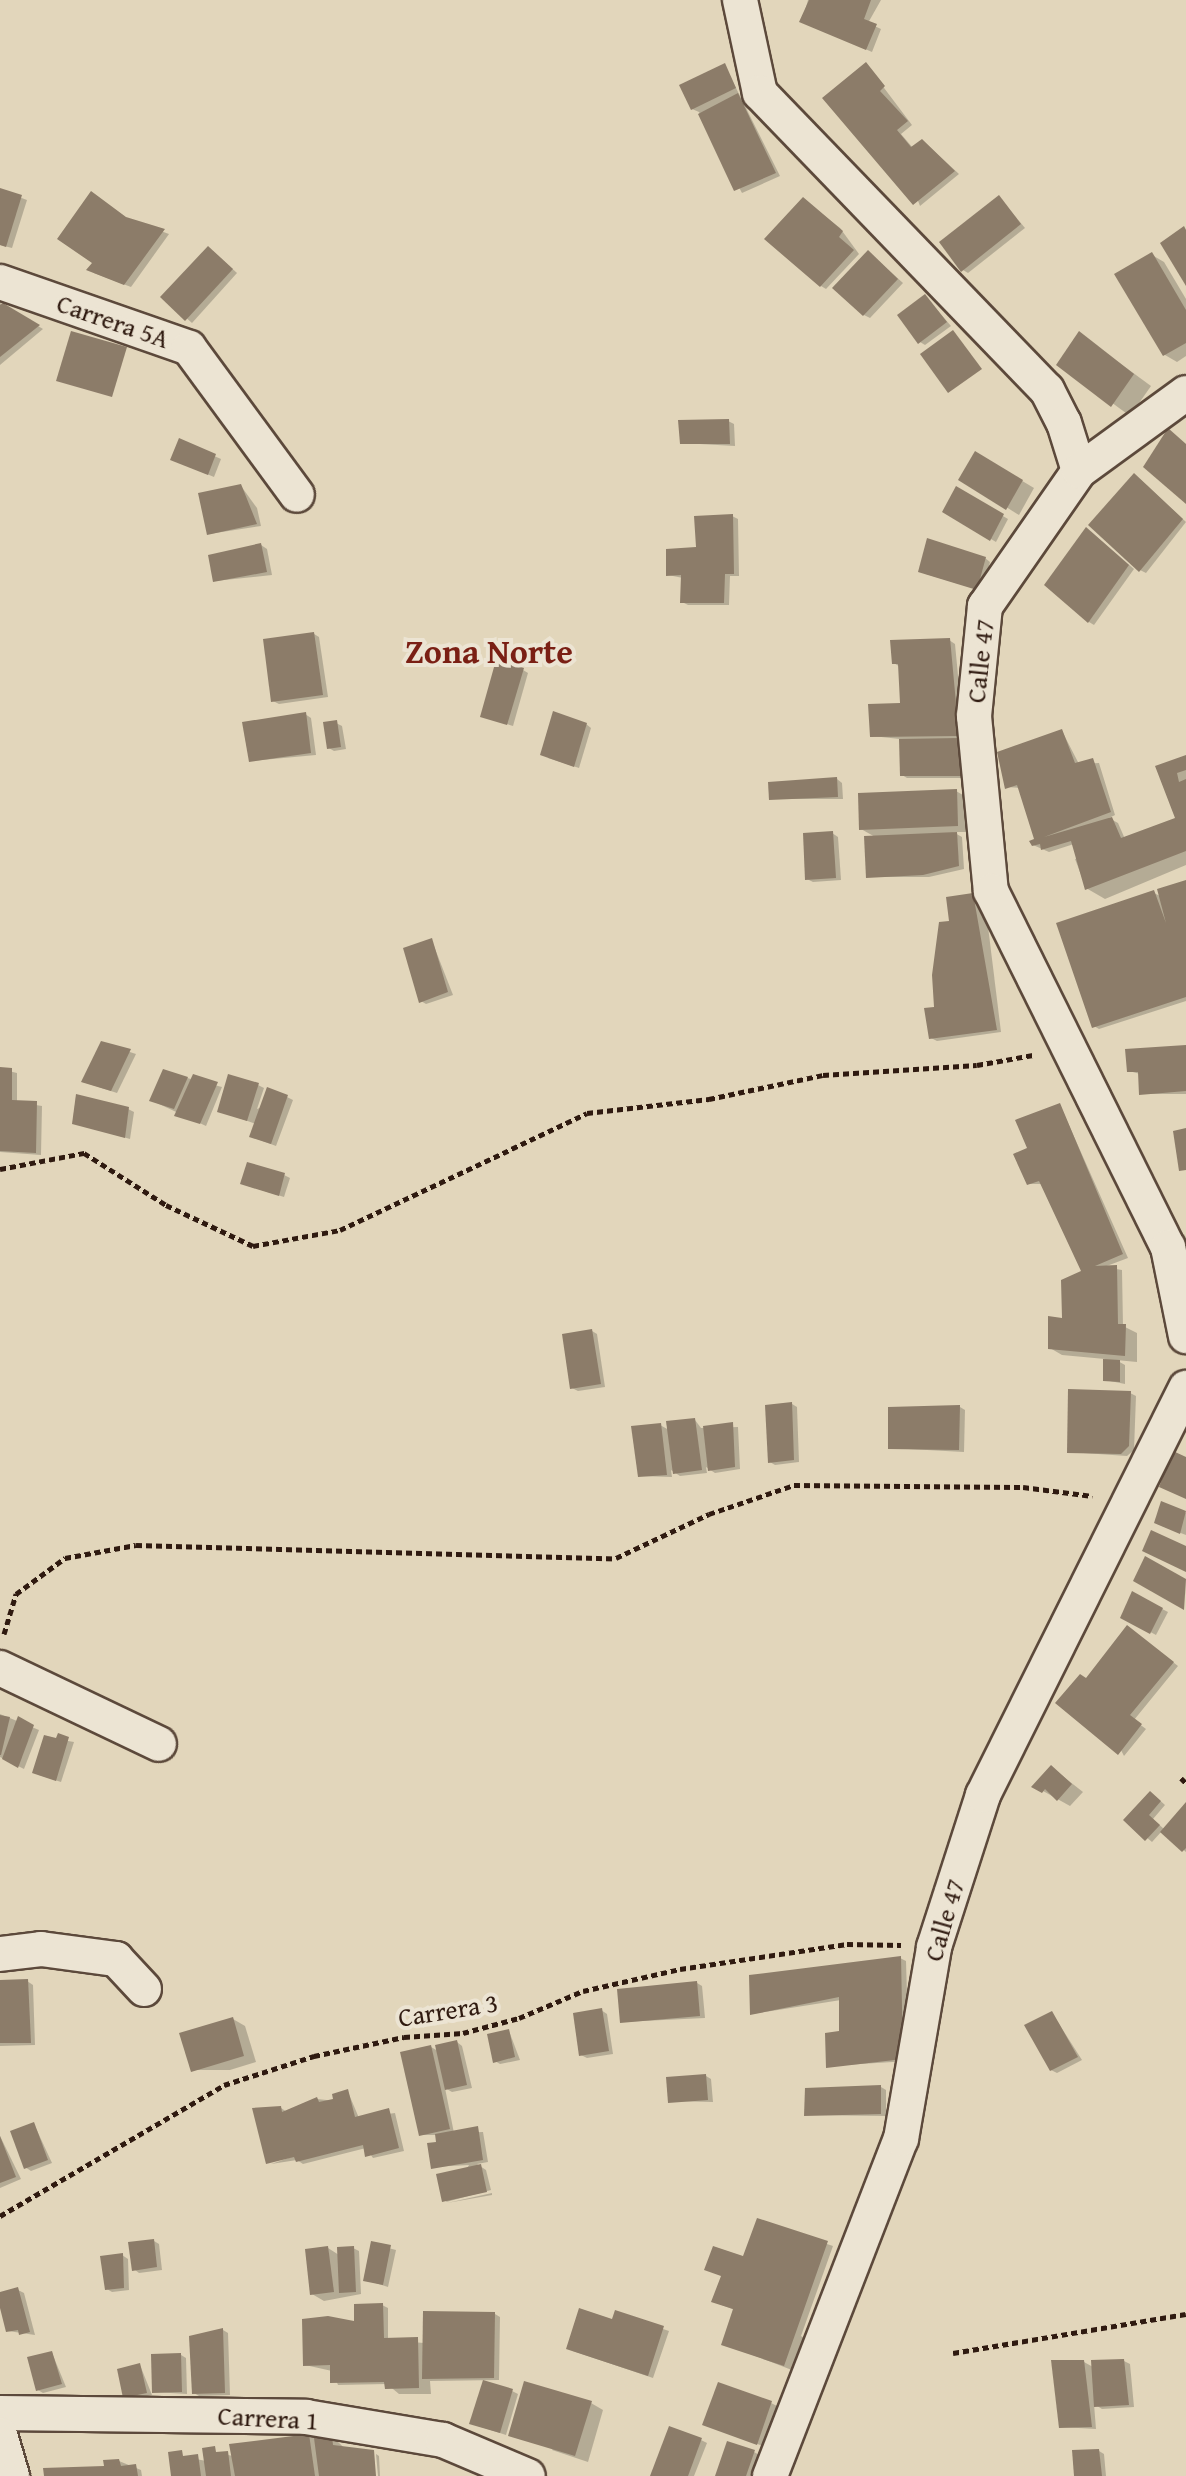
<!DOCTYPE html>
<html>
<head>
<meta charset="utf-8">
<style>
  body { margin:0 }
  #map { position:relative; width:1186px; height:2476px; overflow:hidden; background:#e2d6bb; font-family:"Gentium Book Plus",serif }
  div>[style] { position:absolute }
  [style*='--x'] { left:calc(var(--x)*1px); top:calc(var(--y)*1px); width:calc(var(--w)*1px); rotate:calc(var(--a)*1deg) }
  .shadow>* { inset:0; background:#0003 }
  .building>* { inset:0; background:#8c7c69 }
  .path>* { height:5px; margin-top:-2.5px; transform-origin:0; background:repeating-linear-gradient(90deg,#2f1a10 0 6px,transparent 0 10px) }
  .roads { filter:drop-shadow(2px 0 #5c493b) drop-shadow(-2px 0 #5c493b) drop-shadow(0 2px #5c493b) drop-shadow(0 -2px #5c493b) }
  .minor>* { height:34px; margin:-17px; padding:0 17px; transform-origin:17px; border-radius:17px; background:#ece4d3 }
  span { translate:-50% -50%; white-space:nowrap; text-align:center; line-height:1.15; -webkit-text-stroke:8px #ece4d3; paint-order:stroke }
  .street-label { font-size:26px; color:#2f1a10 }
  .district-label { font-size:34px; color:#7a1f14; font-weight:700 }
</style>
</head>
<body>
<div id="map">
  <div class="shadow">
    <i style="clip-path:polygon(808px 0,881px 0,868px 23px,881px 29px,872px 52px,802px 21px)"></i>
    <i style="clip-path:polygon(866px 64px,912px 125px,901px 134px,913px 148px,923px 141px,959px 174px,920px 206px)"></i>
    <i style="clip-path:polygon(725px 66px,780px 176px,742px 193px,699px 112px,692px 109px)"></i>
    <i style="clip-path:polygon(0 190px,27px 200px,12px 248px,0 245px)"></i>
    <i style="clip-path:polygon(999px 197px,1025px 228px,968px 273px,963px 270px)"></i>
    <i style="clip-path:polygon(803px 199px,840px 228px,859px 254px,826px 289px,821px 286px)"></i>
    <i style="clip-path:polygon(128px 219px,169px 234px,131px 287px,94px 273px,95px 262px)"></i>
    <i style="clip-path:polygon(213px 251px,237px 273px,192px 323px,163px 297px)"></i>
    <i style="clip-path:polygon(1152px 255px,1164px 262px,1186px 299px,1186px 356px,1177px 362px,1165px 355px)"></i>
    <i style="clip-path:polygon(873px 256px,903px 283px,870px 318px,864px 315px)"></i>
    <i style="clip-path:polygon(925px 296px,951px 326px,925px 345px,920px 342px)"></i>
    <i style="clip-path:polygon(0 303px,43px 329px,0 365px)"></i>
    <i style="clip-path:polygon(1080px 334px,1151px 386px,1130px 416px,1059px 364px)"></i>
    <i style="clip-path:polygon(728px 421px,734px 424px,735px 446px,682px 443px)"></i>
    <i style="clip-path:polygon(180px 441px,221px 459px,214px 477px,178px 462px)"></i>
    <i style="clip-path:polygon(976px 453px,1034px 488px,1019px 515px,961px 479px)"></i>
    <i style="clip-path:polygon(1140px 479px,1186px 522px,1146px 573px,1140px 570px)"></i>
    <i style="clip-path:polygon(241px 486px,257px 508px,261px 526px,209px 534px)"></i>
    <i style="clip-path:polygon(957px 489px,1008px 519px,996px 542px,945px 512px)"></i>
    <i style="clip-path:polygon(732px 516px,738px 519px,739px 576px,730px 576px,729px 605px,688px 605px,682px 602px,683px 578px,668px 575px)"></i>
    <i style="clip-path:polygon(1091px 532px,1134px 569px,1094px 625px,1089px 622px)"></i>
    <i style="clip-path:polygon(261px 545px,267px 549px,272px 575px,215px 581px)"></i>
    <i style="clip-path:polygon(985px 558px,990px 562px,983px 591px,926px 574px)"></i>
    <i style="clip-path:polygon(314px 634px,319px 637px,328px 697px,279px 704px,273px 701px)"></i>
    <i style="clip-path:polygon(949px 640px,955px 644px,964px 738px,954px 738px,964px 744px,966px 778px,907px 778px,902px 775px,900px 739px,872px 736px,902px 704px,900px 667px,894px 663px)"></i>
    <i style="clip-path:polygon(523px 670px,528px 673px,513px 726px,482px 716px)"></i>
    <i style="clip-path:polygon(305px 714px,311px 718px,316px 755px,251px 761px)"></i>
    <i style="clip-path:polygon(336px 723px,342px 726px,346px 749px,334px 751px,329px 748px)"></i>
    <i style="clip-path:polygon(586px 724px,591px 728px,579px 768px,548px 758px)"></i>
    <i style="clip-path:polygon(1062px 731px,1079px 764px,1099px 763px,1115px 815px,1109px 818px,1118px 823px,1125px 839px,1177px 819px,1158px 767px,1186px 757px,1186px 865px,1105px 899px,1086px 888px,1075px 859px,1082px 856px,1074px 844px,1049px 852px,1033px 845px,1037px 841px,1020px 788px,1006px 787px)"></i>
    <i style="clip-path:polygon(837px 779px,842px 783px,843px 799px,771px 799px)"></i>
    <i style="clip-path:polygon(956px 791px,968px 798px,969px 832px,953px 832px,962px 837px,964px 869px,929px 877px,868px 877px,877px 838px,861px 829px)"></i>
    <i style="clip-path:polygon(832px 833px,838px 837px,841px 880px,813px 882px,807px 879px)"></i>
    <i style="clip-path:polygon(1186px 882px,1186px 1001px,1099px 1029px,1094px 1026px,1154px 893px,1162px 897px)"></i>
    <i style="clip-path:polygon(973px 895px,985px 902px,1001px 1032px,937px 1041px,931px 1038px,948px 923px)"></i>
    <i style="clip-path:polygon(432px 941px,453px 995px,426px 1004px,421px 1001px)"></i>
    <i style="clip-path:polygon(102px 1043px,136px 1054px,117px 1093px,83px 1082px)"></i>
    <i style="clip-path:polygon(1186px 1047px,1186px 1094px,1141px 1094px,1140px 1074px,1129px 1071px)"></i>
    <i style="clip-path:polygon(0 1069px,17px 1073px,17px 1102px,42px 1106px,41px 1155px,0 1152px)"></i>
    <i style="clip-path:polygon(164px 1072px,222px 1087px,206px 1126px,157px 1103px)"></i>
    <i style="clip-path:polygon(258px 1085px,264px 1088px,257px 1109px,287px 1097px,293px 1100px,276px 1146px,257px 1139px,256px 1124px,219px 1111px)"></i>
    <i style="clip-path:polygon(1060px 1105px,1128px 1258px,1104px 1267px,1122px 1270px,1123px 1326px,1137px 1333px,1137px 1362px,1116px 1360px,1125px 1365px,1125px 1384px,1105px 1380px,1105px 1359px,1062px 1355px,1050px 1348px,1084px 1272px,1042px 1184px,1028px 1184px,1030px 1149px)"></i>
    <i style="clip-path:polygon(128px 1109px,134px 1112px,130px 1139px,74px 1123px)"></i>
    <i style="clip-path:polygon(284px 1175px,290px 1178px,284px 1197px,248px 1186px)"></i>
    <i style="clip-path:polygon(592px 1331px,597px 1334px,605px 1387px,578px 1391px,572px 1388px)"></i>
    <i style="clip-path:polygon(1130px 1393px,1136px 1396px,1134px 1450px,1127px 1456px,1069px 1452px)"></i>
    <i style="clip-path:polygon(792px 1404px,797px 1407px,799px 1462px,775px 1465px,770px 1462px)"></i>
    <i style="clip-path:polygon(960px 1407px,965px 1410px,964px 1452px,890px 1448px)"></i>
    <i style="clip-path:polygon(695px 1420px,701px 1428px,738px 1427px,740px 1469px,715px 1473px,706px 1467px,707px 1473px,680px 1476px,671px 1470px,672px 1477px,640px 1476px,660px 1425px,669px 1430px)"></i>
    <i style="clip-path:polygon(1163px 1504px,1186px 1513px,1186px 1535px,1162px 1526px)"></i>
    <i style="clip-path:polygon(1133px 1594px,1168px 1612px,1156px 1635px,1122px 1617px)"></i>
    <i style="clip-path:polygon(1133px 1631px,1178px 1666px,1134px 1720px,1146px 1729px,1124px 1756px,1086px 1681px)"></i>
    <i style="clip-path:polygon(0 1714px,39px 1730px,24px 1769px,0 1757px)"></i>
    <i style="clip-path:polygon(45px 1737px,74px 1742px,61px 1782px,39px 1775px)"></i>
    <i style="clip-path:polygon(1051px 1767px,1083px 1792px,1070px 1806px,1034px 1786px)"></i>
    <i style="clip-path:polygon(1155px 1796px,1165px 1805px,1153px 1819px,1165px 1830px,1186px 1805px,1186px 1852px,1162px 1831px,1152px 1842px,1126px 1820px)"></i>
    <i style="clip-path:polygon(900px 1958px,906px 1961px,909px 2061px,828px 2066px,841px 2033px,841px 2000px,752px 2014px)"></i>
    <i style="clip-path:polygon(27px 1981px,33px 1985px,35px 2045px,0 2046px,0 1982px)"></i>
    <i style="clip-path:polygon(697px 1983px,702px 1986px,705px 2018px,622px 2022px)"></i>
    <i style="clip-path:polygon(601px 2010px,607px 2014px,613px 2054px,587px 2058px,581px 2055px)"></i>
    <i style="clip-path:polygon(1052px 2013px,1082px 2060px,1057px 2073px,1051px 2070px)"></i>
    <i style="clip-path:polygon(233px 2019px,245px 2026px,256px 2062px,230px 2070px,192px 2070px)"></i>
    <i style="clip-path:polygon(509px 2031px,520px 2060px,500px 2064px,495px 2061px)"></i>
    <i style="clip-path:polygon(457px 2042px,462px 2046px,472px 2088px,452px 2092px,445px 2088px,454px 2133px,483px 2132px,488px 2162px,477px 2164px,486px 2170px,491px 2190px,446px 2202px,469px 2165px,432px 2167px,437px 2135px,421px 2135px,431px 2047px,438px 2051px)"></i>
    <i style="clip-path:polygon(706px 2076px,711px 2079px,713px 2102px,670px 2101px)"></i>
    <i style="clip-path:polygon(881px 2087px,886px 2090px,886px 2116px,806px 2115px)"></i>
    <i style="clip-path:polygon(348px 2092px,359px 2118px,395px 2113px,404px 2151px,373px 2158px,366px 2148px,303px 2164px,297px 2160px,271px 2164px,303px 2153px,268px 2162px,281px 2108px,287px 2112px,317px 2099px,336px 2101px)"></i>
    <i style="clip-path:polygon(34px 2124px,52px 2163px,31px 2171px,25px 2167px)"></i>
    <i style="clip-path:polygon(0 2136px,21px 2179px,0 2188px)"></i>
    <i style="clip-path:polygon(492px 2193px,492px 2195px,447px 2203px)"></i>
    <i style="clip-path:polygon(758px 2221px,833px 2246px,801px 2336px,807px 2340px,797px 2372px,724px 2344px,735px 2310px,714px 2302px,723px 2276px,745px 2258px)"></i>
    <i style="clip-path:polygon(154px 2241px,159px 2244px,162px 2270px,139px 2273px,134px 2269px)"></i>
    <i style="clip-path:polygon(373px 2244px,396px 2250px,388px 2287px,366px 2280px)"></i>
    <i style="clip-path:polygon(328px 2248px,339px 2255px,353px 2248px,359px 2251px,361px 2294px,324px 2301px,312px 2294px)"></i>
    <i style="clip-path:polygon(122px 2255px,128px 2259px,129px 2290px,112px 2292px,107px 2289px)"></i>
    <i style="clip-path:polygon(18px 2290px,24px 2293px,35px 2335px,8px 2331px,0 2294px)"></i>
    <i style="clip-path:polygon(382px 2305px,388px 2308px,388px 2340px,424px 2343px,495px 2314px,500px 2317px,499px 2380px,430px 2381px,431px 2394px,399px 2394px,387px 2384px,338px 2385px,332px 2371px,305px 2365px)"></i>
    <i style="clip-path:polygon(616px 2313px,669px 2331px,653px 2378px,573px 2351px,613px 2321px)"></i>
    <i style="clip-path:polygon(223px 2330px,228px 2333px,230px 2395px,199px 2396px,194px 2393px)"></i>
    <i style="clip-path:polygon(52px 2353px,66px 2387px,43px 2393px,38px 2390px)"></i>
    <i style="clip-path:polygon(181px 2355px,186px 2358px,187px 2394px,154px 2392px)"></i>
    <i style="clip-path:polygon(1124px 2361px,1130px 2364px,1134px 2407px,1102px 2409px,1094px 2404px,1096px 2429px,1061px 2427px,1084px 2362px,1093px 2367px)"></i>
    <i style="clip-path:polygon(140px 2365px,152px 2395px,130px 2400px,125px 2397px)"></i>
    <i style="clip-path:polygon(512px 2391px,518px 2394px,506px 2435px,472px 2424px)"></i>
    <i style="clip-path:polygon(591px 2403px,603px 2410px,588px 2462px,552px 2450px)"></i>
    <i style="clip-path:polygon(771px 2403px,777px 2406px,763px 2446px,710px 2427px)"></i>
    <i style="clip-path:polygon(309px 2436px,337px 2441px,374px 2476px,173px 2476px,171px 2454px,206px 2461px,204px 2450px,233px 2456px)"></i>
    <i style="clip-path:polygon(701px 2440px,707px 2443px,694px 2476px,653px 2476px)"></i>
    <i style="clip-path:polygon(1099px 2451px,1104px 2454px,1106px 2476px,1076px 2476px)"></i>
    <i style="clip-path:polygon(754px 2452px,766px 2459px,760px 2476px,717px 2476px)"></i>
    <i style="clip-path:polygon(376px 2454px,379px 2456px,380px 2476px,378px 2476px)"></i>
    <i style="clip-path:polygon(119px 2461px,141px 2470px,142px 2476px,46px 2476px,106px 2468px)"></i>
  </div>
  <div class="building">
    <i style="clip-path:polygon(809px 0,871px 0,864px 19px,877px 24px,866px 50px,799px 22px)"></i>
    <i style="clip-path:polygon(866px 62px,885px 86px,880px 91px,908px 121px,897px 130px,911px 147px,922px 139px,955px 171px,913px 205px,822px 98px)"></i>
    <i style="clip-path:polygon(725px 63px,736px 88px,691px 110px,679px 85px)"></i>
    <i style="clip-path:polygon(738px 93px,776px 173px,734px 191px,698px 114px)"></i>
    <i style="clip-path:polygon(0 188px,22px 195px,6px 247px,0 245px)"></i>
    <i style="clip-path:polygon(91px 191px,126px 217px,165px 229px,124px 285px,86px 270px,92px 263px,57px 239px)"></i>
    <i style="clip-path:polygon(999px 195px,1021px 224px,961px 272px,939px 242px)"></i>
    <i style="clip-path:polygon(803px 197px,843px 231px,839px 237px,854px 250px,820px 287px,764px 239px)"></i>
    <i style="clip-path:polygon(1184px 226px,1186px 230px,1186px 286px,1160px 243px)"></i>
    <i style="clip-path:polygon(208px 246px,233px 269px,185px 321px,160px 297px)"></i>
    <i style="clip-path:polygon(868px 250px,898px 279px,863px 316px,832px 288px)"></i>
    <i style="clip-path:polygon(1152px 252px,1186px 310px,1186px 343px,1163px 356px,1114px 274px)"></i>
    <i style="clip-path:polygon(925px 294px,947px 322px,918px 344px,897px 315px)"></i>
    <i style="clip-path:polygon(3px 303px,40px 325px,0 357px,0 305px)"></i>
    <i style="clip-path:polygon(953px 330px,982px 369px,948px 393px,920px 354px)"></i>
    <i style="clip-path:polygon(71px 331px,127px 347px,112px 397px,56px 381px)"></i>
    <i style="clip-path:polygon(1079px 331px,1134px 374px,1111px 407px,1056px 365px)"></i>
    <i style="clip-path:polygon(729px 419px,730px 444px,680px 444px,678px 420px)"></i>
    <i style="clip-path:polygon(1168px 428px,1186px 444px,1186px 504px,1143px 467px)"></i>
    <i style="clip-path:polygon(179px 438px,216px 454px,208px 475px,170px 460px)"></i>
    <i style="clip-path:polygon(975px 451px,1023px 480px,1006px 510px,958px 480px)"></i>
    <i style="clip-path:polygon(1134px 473px,1183px 519px,1139px 572px,1088px 525px)"></i>
    <i style="clip-path:polygon(241px 484px,257px 524px,207px 535px,198px 493px)"></i>
    <i style="clip-path:polygon(956px 486px,1004px 514px,990px 541px,942px 512px)"></i>
    <i style="clip-path:polygon(733px 514px,734px 574px,725px 574px,724px 603px,680px 603px,681px 575px,666px 576px,666px 549px,696px 547px,694px 516px)"></i>
    <i style="clip-path:polygon(1086px 527px,1129px 565px,1088px 623px,1044px 585px)"></i>
    <i style="clip-path:polygon(927px 538px,986px 557px,977px 590px,918px 572px)"></i>
    <i style="clip-path:polygon(261px 543px,267px 572px,213px 582px,208px 555px)"></i>
    <i style="clip-path:polygon(314px 632px,323px 695px,271px 702px,263px 639px)"></i>
    <i style="clip-path:polygon(950px 638px,959px 736px,870px 737px,868px 704px,900px 703px,898px 664px,892px 664px,890px 640px)"></i>
    <i style="clip-path:polygon(496px 660px,524px 668px,507px 725px,480px 717px)"></i>
    <i style="clip-path:polygon(553px 711px,587px 723px,574px 767px,540px 755px)"></i>
    <i style="clip-path:polygon(306px 712px,311px 753px,249px 762px,242px 722px)"></i>
    <i style="clip-path:polygon(337px 720px,341px 747px,327px 749px,323px 722px)"></i>
    <i style="clip-path:polygon(1062px 729px,1075px 763px,1093px 758px,1111px 812px,1044px 837px,1112px 817px,1121px 838px,1175px 818px,1155px 766px,1186px 755px,1186px 770px,1177px 773px,1179px 782px,1186px 779px,1186px 851px,1085px 890px,1071px 841px,1041px 850px,1040px 844px,1032px 846px,1029px 841px,1034px 839px,1017px 785px,1005px 789px,997px 752px)"></i>
    <i style="clip-path:polygon(959px 738px,961px 776px,900px 776px,899px 739px)"></i>
    <i style="clip-path:polygon(837px 777px,838px 797px,769px 800px,768px 782px)"></i>
    <i style="clip-path:polygon(957px 789px,958px 826px,859px 830px,858px 793px)"></i>
    <i style="clip-path:polygon(833px 831px,836px 878px,805px 880px,803px 833px)"></i>
    <i style="clip-path:polygon(957px 832px,959px 866px,923px 875px,866px 878px,864px 836px)"></i>
    <i style="clip-path:polygon(1186px 880px,1186px 997px,1092px 1028px,1056px 923px,1154px 890px,1166px 923px,1157px 889px)"></i>
    <i style="clip-path:polygon(973px 893px,997px 1030px,929px 1039px,924px 1008px,934px 1007px,932px 975px,939px 922px,949px 921px,946px 897px)"></i>
    <i style="clip-path:polygon(432px 938px,448px 992px,419px 1003px,403px 948px)"></i>
    <i style="clip-path:polygon(101px 1041px,131px 1049px,111px 1091px,81px 1082px)"></i>
    <i style="clip-path:polygon(1186px 1045px,1186px 1091px,1139px 1095px,1138px 1072px,1127px 1072px,1125px 1049px)"></i>
    <i style="clip-path:polygon(0 1067px,12px 1068px,12px 1100px,37px 1101px,36px 1153px,0 1151px)"></i>
    <i style="clip-path:polygon(163px 1069px,188px 1077px,174px 1109px,149px 1101px)"></i>
    <i style="clip-path:polygon(193px 1074px,218px 1082px,200px 1124px,174px 1116px)"></i>
    <i style="clip-path:polygon(228px 1074px,259px 1083px,247px 1121px,217px 1112px)"></i>
    <i style="clip-path:polygon(267px 1087px,288px 1095px,271px 1144px,249px 1137px)"></i>
    <i style="clip-path:polygon(76px 1094px,129px 1107px,125px 1138px,72px 1124px)"></i>
    <i style="clip-path:polygon(1060px 1103px,1123px 1254px,1095px 1266px,1117px 1265px,1118px 1324px,1126px 1324px,1125px 1356px,1048px 1349px,1048px 1316px,1062px 1318px,1061px 1280px,1081px 1271px,1039px 1181px,1027px 1185px,1013px 1154px,1027px 1148px,1015px 1120px)"></i>
    <i style="clip-path:polygon(1186px 1128px,1186px 1170px,1179px 1171px,1173px 1131px)"></i>
    <i style="clip-path:polygon(247px 1162px,285px 1173px,279px 1196px,240px 1184px)"></i>
    <i style="clip-path:polygon(592px 1329px,601px 1384px,570px 1389px,562px 1334px)"></i>
    <i style="clip-path:polygon(1103px 1359px,1120px 1360px,1120px 1382px,1103px 1381px)"></i>
    <i style="clip-path:polygon(1068px 1389px,1131px 1391px,1129px 1446px,1121px 1454px,1067px 1453px)"></i>
    <i style="clip-path:polygon(792px 1402px,794px 1460px,768px 1463px,765px 1405px)"></i>
    <i style="clip-path:polygon(960px 1405px,959px 1450px,888px 1449px,888px 1407px)"></i>
    <i style="clip-path:polygon(695px 1418px,702px 1470px,673px 1474px,666px 1421px)"></i>
    <i style="clip-path:polygon(733px 1422px,735px 1467px,708px 1471px,703px 1426px)"></i>
    <i style="clip-path:polygon(661px 1423px,667px 1475px,638px 1477px,631px 1426px)"></i>
    <i style="clip-path:polygon(1173px 1451px,1186px 1457px,1186px 1499px,1159px 1487px)"></i>
    <i style="clip-path:polygon(1161px 1501px,1186px 1511px,1180px 1534px,1154px 1523px)"></i>
    <i style="clip-path:polygon(1151px 1530px,1186px 1546px,1186px 1572px,1142px 1551px)"></i>
    <i style="clip-path:polygon(1145px 1556px,1186px 1579px,1184px 1610px,1133px 1581px)"></i>
    <i style="clip-path:polygon(1132px 1591px,1163px 1608px,1150px 1634px,1120px 1618px)"></i>
    <i style="clip-path:polygon(1127px 1625px,1174px 1662px,1130px 1715px,1142px 1724px,1118px 1755px,1055px 1703px,1080px 1674px,1086px 1678px)"></i>
    <i style="clip-path:polygon(0 1715px,10px 1717px,1px 1755px,0 1755px)"></i>
    <i style="clip-path:polygon(18px 1716px,34px 1725px,18px 1768px,2px 1759px)"></i>
    <i style="clip-path:polygon(58px 1733px,69px 1737px,56px 1781px,32px 1773px,44px 1735px,56px 1738px)"></i>
    <i style="clip-path:polygon(1051px 1765px,1072px 1784px,1057px 1801px,1045px 1789px,1042px 1793px,1031px 1787px)"></i>
    <i style="clip-path:polygon(1150px 1791px,1161px 1801px,1149px 1815px,1160px 1825px,1145px 1841px,1123px 1820px)"></i>
    <i style="clip-path:polygon(1186px 1802px,1186px 1848px,1182px 1852px,1160px 1832px)"></i>
    <i style="clip-path:polygon(901px 1956px,903px 2059px,826px 2068px,825px 2033px,839px 2031px,839px 1997px,750px 2015px,749px 1975px)"></i>
    <i style="clip-path:polygon(28px 1979px,31px 2043px,0 2043px,0 1980px)"></i>
    <i style="clip-path:polygon(697px 1981px,700px 2016px,620px 2023px,617px 1989px)"></i>
    <i style="clip-path:polygon(602px 2008px,609px 2051px,579px 2056px,573px 2013px)"></i>
    <i style="clip-path:polygon(1052px 2011px,1078px 2057px,1050px 2071px,1024px 2025px)"></i>
    <i style="clip-path:polygon(233px 2017px,244px 2056px,191px 2072px,179px 2033px)"></i>
    <i style="clip-path:polygon(509px 2029px,515px 2057px,493px 2063px,487px 2034px)"></i>
    <i style="clip-path:polygon(457px 2040px,467px 2085px,445px 2090px,435px 2045px)"></i>
    <i style="clip-path:polygon(431px 2045px,450px 2129px,419px 2136px,400px 2052px)"></i>
    <i style="clip-path:polygon(706px 2074px,708px 2100px,668px 2103px,666px 2077px)"></i>
    <i style="clip-path:polygon(881px 2085px,881px 2114px,804px 2116px,805px 2088px)"></i>
    <i style="clip-path:polygon(348px 2089px,355px 2117px,389px 2108px,399px 2148px,365px 2157px,363px 2145px,296px 2162px,294px 2157px,266px 2164px,252px 2108px,281px 2106px,282px 2112px,317px 2097px,319px 2102px,333px 2099px,332px 2094px)"></i>
    <i style="clip-path:polygon(34px 2122px,48px 2160px,24px 2169px,10px 2131px)"></i>
    <i style="clip-path:polygon(478px 2126px,483px 2160px,431px 2169px,427px 2143px,436px 2142px,435px 2134px)"></i>
    <i style="clip-path:polygon(0 2136px,16px 2177px,0 2183px)"></i>
    <i style="clip-path:polygon(481px 2164px,487px 2192px,442px 2202px,436px 2174px)"></i>
    <i style="clip-path:polygon(757px 2218px,828px 2241px,784px 2366px,721px 2345px,733px 2309px,711px 2302px,721px 2276px,704px 2270px,713px 2246px,743px 2256px)"></i>
    <i style="clip-path:polygon(154px 2239px,157px 2267px,132px 2271px,128px 2242px)"></i>
    <i style="clip-path:polygon(371px 2241px,391px 2245px,383px 2285px,363px 2281px)"></i>
    <i style="clip-path:polygon(328px 2246px,334px 2292px,310px 2295px,305px 2249px)"></i>
    <i style="clip-path:polygon(354px 2246px,356px 2292px,339px 2293px,337px 2247px)"></i>
    <i style="clip-path:polygon(123px 2253px,124px 2288px,105px 2290px,100px 2256px)"></i>
    <i style="clip-path:polygon(18px 2287px,30px 2332px,19px 2335px,18px 2330px,6px 2332px,0 2308px,0 2292px)"></i>
    <i style="clip-path:polygon(383px 2303px,384px 2338px,418px 2337px,419px 2388px,385px 2389px,384px 2382px,330px 2383px,330px 2365px,303px 2366px,302px 2319px,328px 2316px,354px 2321px,354px 2304px)"></i>
    <i style="clip-path:polygon(579px 2308px,612px 2319px,615px 2310px,664px 2326px,648px 2376px,566px 2349px)"></i>
    <i style="clip-path:polygon(423px 2311px,495px 2312px,494px 2378px,422px 2379px)"></i>
    <i style="clip-path:polygon(223px 2328px,225px 2393px,192px 2394px,189px 2336px)"></i>
    <i style="clip-path:polygon(52px 2351px,62px 2384px,36px 2391px,27px 2357px)"></i>
    <i style="clip-path:polygon(181px 2353px,182px 2392px,152px 2393px,151px 2354px)"></i>
    <i style="clip-path:polygon(1124px 2359px,1129px 2405px,1094px 2407px,1091px 2360px)"></i>
    <i style="clip-path:polygon(1051px 2360px,1084px 2360px,1092px 2427px,1059px 2428px)"></i>
    <i style="clip-path:polygon(140px 2363px,147px 2393px,123px 2398px,117px 2369px)"></i>
    <i style="clip-path:polygon(483px 2380px,513px 2389px,500px 2433px,469px 2424px)"></i>
    <i style="clip-path:polygon(524px 2381px,592px 2401px,575px 2456px,508px 2436px)"></i>
    <i style="clip-path:polygon(718px 2382px,772px 2401px,757px 2445px,702px 2425px)"></i>
    <i style="clip-path:polygon(669px 2426px,702px 2438px,688px 2476px,650px 2476px)"></i>
    <i style="clip-path:polygon(309px 2434px,315px 2476px,235px 2476px,229px 2444px)"></i>
    <i style="clip-path:polygon(332px 2436px,333px 2445px,374px 2450px,376px 2476px,319px 2476px,314px 2438px)"></i>
    <i style="clip-path:polygon(727px 2441px,755px 2450px,746px 2476px,715px 2476px)"></i>
    <i style="clip-path:polygon(215px 2446px,216px 2452px,228px 2451px,231px 2476px,206px 2476px,202px 2448px)"></i>
    <i style="clip-path:polygon(1099px 2449px,1102px 2476px,1074px 2476px,1072px 2450px)"></i>
    <i style="clip-path:polygon(182px 2450px,183px 2456px,198px 2454px,201px 2476px,171px 2476px,168px 2452px)"></i>
    <i style="clip-path:polygon(119px 2459px,121px 2466px,136px 2464px,138px 2476px,44px 2476px,43px 2468px,104px 2466px,103px 2460px)"></i>
  </div>
  <div class="path">
    <i style="--x:0;--y:1169;--w:86;--a:-10.8"></i>
    <i style="--x:84;--y:1153;--w:97;--a:32.4"></i>
    <i style="--x:166;--y:1205;--w:96;--a:25.2"></i>
    <i style="--x:253;--y:1246;--w:88;--a:-10.4"></i>
    <i style="--x:340;--y:1230;--w:273;--a:-25.3"></i>
    <i style="--x:587;--y:1113;--w:123;--a:-6.5"></i>
    <i style="--x:709;--y:1099;--w:116;--a:-11.9"></i>
    <i style="--x:823;--y:1075;--w:154;--a:-3.7"></i>
    <i style="--x:977;--y:1065;--w:57;--a:-10.1"></i>
    <i style="--x:4;--y:1634;--w:42;--a:-73.3"></i>
    <i style="--x:16;--y:1594;--w:61;--a:-36.3"></i>
    <i style="--x:65;--y:1558;--w:72;--a:-10.4"></i>
    <i style="--x:136;--y:1545;--w:480;--a:1.6"></i>
    <i style="--x:616;--y:1558;--w:103;--a:-25.3"></i>
    <i style="--x:709;--y:1514;--w:90;--a:-18.8"></i>
    <i style="--x:794;--y:1485;--w:229;--a:0.5"></i>
    <i style="--x:1023;--y:1487;--w:70;--a:7.4"></i>
    <i style="--x:1181;--y:1778;--w:7;--a:45"></i>
    <i style="--x:0;--y:2216;--w:259;--a:-30.3"></i>
    <i style="--x:224;--y:2085;--w:95;--a:-17.9"></i>
    <i style="--x:314;--y:2056;--w:92;--a:-11.9"></i>
    <i style="--x:404;--y:2037;--w:59;--a:-3.9"></i>
    <i style="--x:463;--y:2033;--w:58;--a:-15"></i>
    <i style="--x:519;--y:2018;--w:69;--a:-22.9"></i>
    <i style="--x:583;--y:1991;--w:99;--a:-12.8"></i>
    <i style="--x:680;--y:1969;--w:169;--a:-8.5"></i>
    <i style="--x:847;--y:1944;--w:54;--a:1.1"></i>
    <i style="--x:953;--y:2353;--w:236;--a:-9.5"></i>
  </div>
  <div class="roads">
    <div class="minor">
      <i style="--x:740;--y:0;--w:95;--a:77.9"></i>
      <i style="--x:760;--y:93;--w:413;--a:46"></i>
      <i style="--x:1047;--y:390;--w:37;--a:63"></i>
      <i style="--x:1064;--y:423;--w:50;--a:72.6"></i>
      <i style="--x:1079;--y:471;--w:165;--a:124.8"></i>
      <i style="--x:985;--y:606;--w:111;--a:95.7"></i>
      <i style="--x:974;--y:716;--w:176;--a:84.5"></i>
      <i style="--x:991;--y:891;--w:398;--a:63.6"></i>
      <i style="--x:1168;--y:1247;--w:91;--a:78.6"></i>
      <i style="--x:0;--y:282;--w:200;--a:19.2"></i>
      <i style="--x:189;--y:348;--w:182;--a:53.7"></i>
      <i style="--x:1079;--y:471;--w:132;--a:-36.1"></i>
      <i style="--x:0;--y:1668;--w:176;--a:25.5"></i>
      <i style="--x:0;--y:1954;--w:41;--a:-7"></i>
      <i style="--x:41;--y:1949;--w:76;--a:7.6"></i>
      <i style="--x:116;--y:1959;--w:41;--a:47"></i>
      <i style="--x:0;--y:2413;--w:306;--a:0.7"></i>
      <i style="--x:306;--y:2417;--w:139;--a:9.5"></i>
      <i style="--x:443;--y:2440;--w:92;--a:23"></i>
      <i style="--x:0;--y:2435;--w:43;--a:73.7"></i>
      <i style="--x:770;--y:2476;--w:362;--a:-68.8"></i>
      <i style="--x:901;--y:2139;--w:195;--a:-80.2"></i>
      <i style="--x:934;--y:1947;--w:160;--a:-72.1"></i>
      <i style="--x:983;--y:1795;--w:455;--a:-63.5"></i>
    </div>
  </div>
  <div class="street-label">
    <span style="left:113px;top:321px;rotate:19deg">Carrera 5A</span>
    <span style="left:980px;top:661px;rotate:-84deg">Calle 47</span>
    <span style="left:944px;top:1920px;rotate:-74deg">Calle 47</span>
    <span style="left:448px;top:2010px;rotate:-9deg">Carrera 3</span>
    <span style="left:268px;top:2418px;rotate:3deg">Carrera 1</span>
  </div>
  <div class="district-label">
    <span style="left:489px;top:651px">Zona Norte</span>
  </div>
</div>
</body>
</html>
